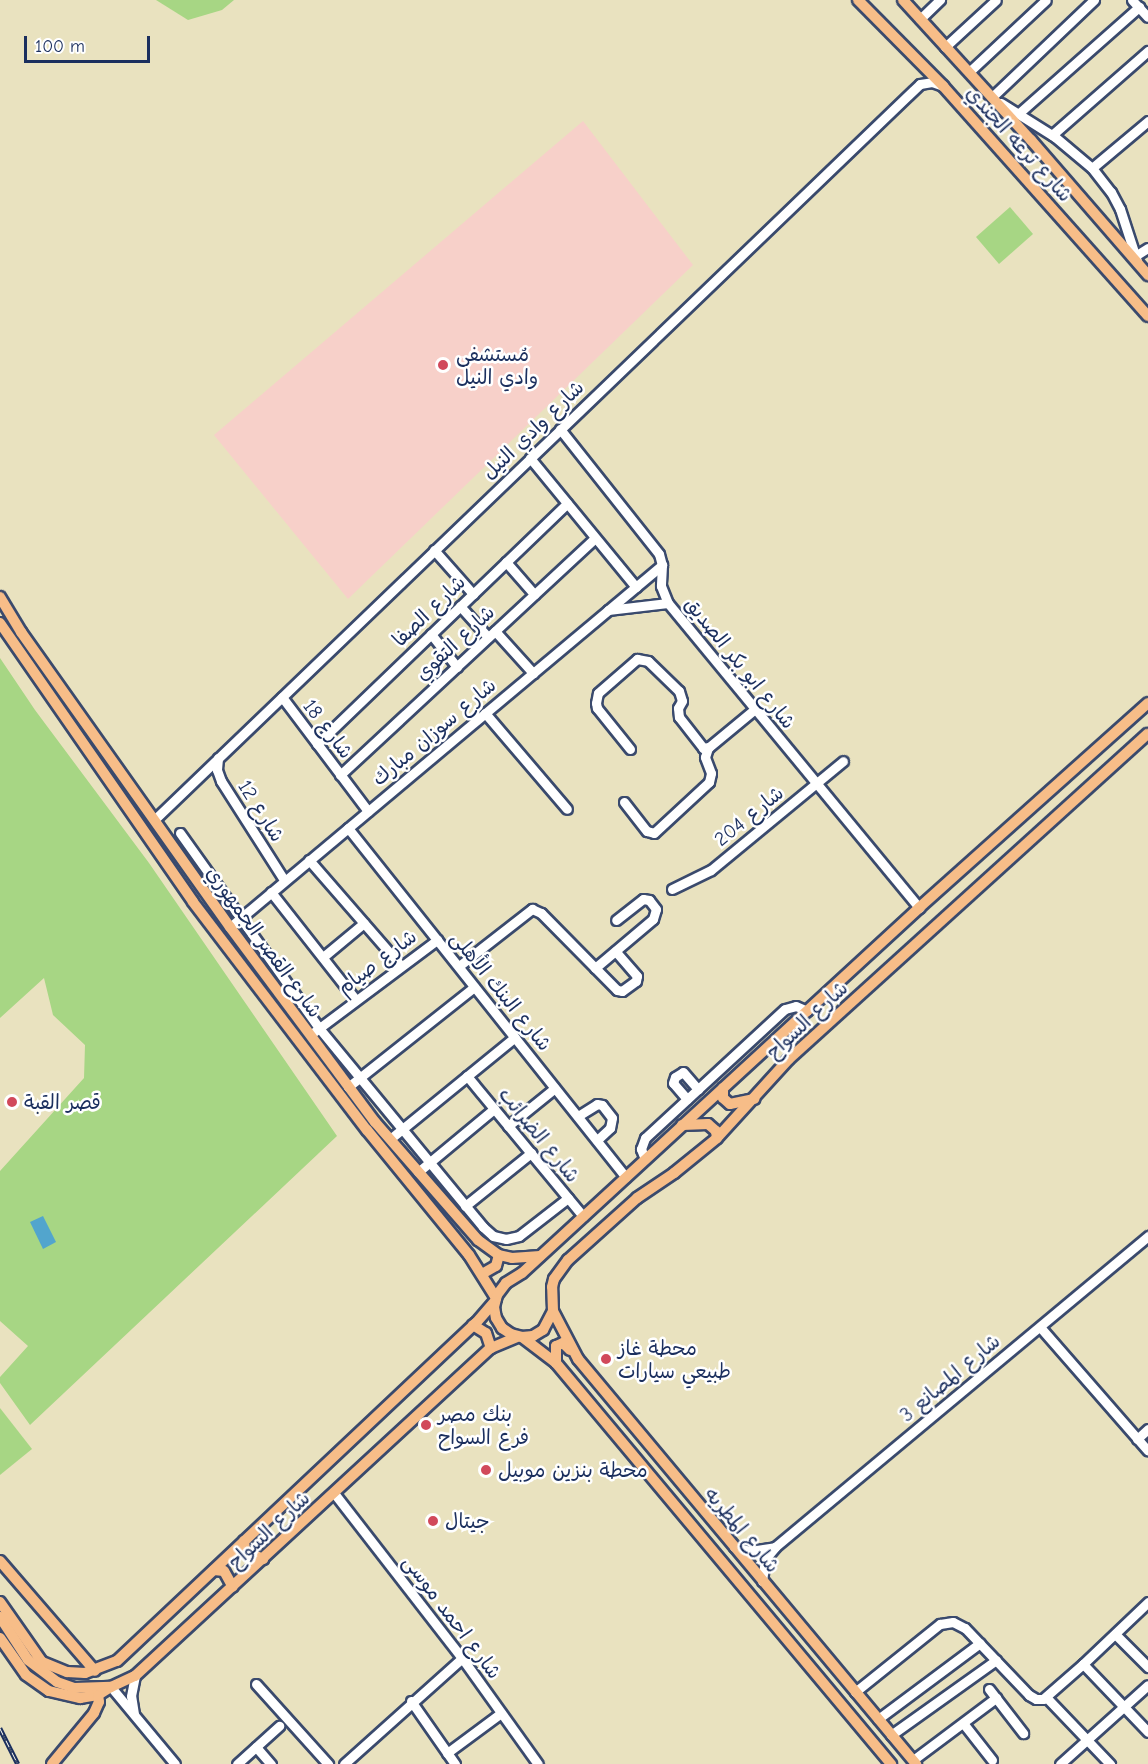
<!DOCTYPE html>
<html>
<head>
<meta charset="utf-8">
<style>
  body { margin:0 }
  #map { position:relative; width:1148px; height:1764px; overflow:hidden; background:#e9e2bf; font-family:"Comic Neue","Playpen Sans Arabic",sans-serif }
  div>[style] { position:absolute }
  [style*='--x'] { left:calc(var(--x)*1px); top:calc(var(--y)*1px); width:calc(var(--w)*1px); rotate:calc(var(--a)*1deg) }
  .built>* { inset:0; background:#f7d0c9 }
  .green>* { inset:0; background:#a7d684 }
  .water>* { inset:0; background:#52a5cd }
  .roads { filter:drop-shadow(2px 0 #3a4a6d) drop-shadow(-2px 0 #3a4a6d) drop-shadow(0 2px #3a4a6d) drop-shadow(0 -2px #3a4a6d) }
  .minor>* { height:9px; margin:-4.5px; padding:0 4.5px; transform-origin:4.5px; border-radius:4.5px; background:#fff }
  .major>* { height:10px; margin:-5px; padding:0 5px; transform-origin:5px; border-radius:5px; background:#f7bd88 }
  .rail>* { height:4.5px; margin-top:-2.25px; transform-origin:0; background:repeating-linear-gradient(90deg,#fff 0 7px,#1b2f5e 0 14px); box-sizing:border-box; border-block:2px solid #1b2f5e }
  .dots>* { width:16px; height:16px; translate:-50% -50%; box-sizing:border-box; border:3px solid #fff; border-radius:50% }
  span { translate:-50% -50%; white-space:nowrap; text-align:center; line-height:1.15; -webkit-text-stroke:5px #fff; paint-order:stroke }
  .street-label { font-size:20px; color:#1b2f5e }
  .poi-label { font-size:20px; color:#1b2f5e }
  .left { translate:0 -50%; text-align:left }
  .scale { position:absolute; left:24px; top:36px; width:126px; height:27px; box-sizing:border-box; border:3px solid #1b2f5e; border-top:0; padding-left:8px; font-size:18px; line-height:21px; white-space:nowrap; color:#1b2f5e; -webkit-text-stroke:4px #fff; paint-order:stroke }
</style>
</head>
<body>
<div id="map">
  <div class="built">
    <i style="clip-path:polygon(583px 121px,693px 265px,348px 599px,214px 435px)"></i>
  </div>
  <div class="green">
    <i style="clip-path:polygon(156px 0,234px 0,222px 10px,188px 20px)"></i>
    <i style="clip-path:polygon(1010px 207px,1033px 234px,999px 264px,976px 237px)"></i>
    <i style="clip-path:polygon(0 658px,35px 710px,149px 863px,337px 1136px,30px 1425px,0 1383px,0 1377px,28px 1346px,0 1321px,0 1171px,84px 1078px,85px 1045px,53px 1015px,44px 978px,0 1018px)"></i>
    <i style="clip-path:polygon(0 1408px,32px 1449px,0 1475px)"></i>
  </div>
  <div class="water">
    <i style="clip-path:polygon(43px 1216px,56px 1242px,43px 1249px,30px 1222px)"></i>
  </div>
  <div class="roads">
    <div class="minor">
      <i style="--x:1132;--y:0;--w:23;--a:47"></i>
      <i style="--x:920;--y:19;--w:28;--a:-44"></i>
      <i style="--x:945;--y:47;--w:69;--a:-42.7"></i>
      <i style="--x:969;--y:72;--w:105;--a:-43.1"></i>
      <i style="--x:992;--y:97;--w:141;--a:-43.6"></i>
      <i style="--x:1001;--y:103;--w:64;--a:32.2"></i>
      <i style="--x:1055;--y:137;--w:48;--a:40"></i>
      <i style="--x:1092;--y:168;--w:31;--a:52"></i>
      <i style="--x:1111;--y:192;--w:19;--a:62"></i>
      <i style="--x:1120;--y:209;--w:55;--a:71.9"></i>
      <i style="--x:1018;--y:114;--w:162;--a:-41.5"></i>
      <i style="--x:1052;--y:135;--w:128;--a:-41.2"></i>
      <i style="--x:1092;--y:168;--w:73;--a:-40"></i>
      <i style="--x:1135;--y:256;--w:15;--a:-32"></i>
      <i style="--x:560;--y:429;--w:159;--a:51.6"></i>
      <i style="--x:659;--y:554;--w:11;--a:75"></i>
      <i style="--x:662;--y:565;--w:21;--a:93"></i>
      <i style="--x:661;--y:586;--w:18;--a:68"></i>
      <i style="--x:668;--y:603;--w:395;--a:50.5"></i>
      <i style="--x:530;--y:458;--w:167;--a:50.6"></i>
      <i style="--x:434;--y:550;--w:59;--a:48.4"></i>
      <i style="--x:506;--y:562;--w:43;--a:48.8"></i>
      <i style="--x:460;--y:606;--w:42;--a:47.9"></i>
      <i style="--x:608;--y:610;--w:60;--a:-6.7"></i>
      <i style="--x:495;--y:631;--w:57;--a:47.9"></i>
      <i style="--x:431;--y:634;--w:42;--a:51.8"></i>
      <i style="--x:282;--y:697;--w:143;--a:53"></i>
      <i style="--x:485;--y:713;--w:126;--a:49.5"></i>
      <i style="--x:317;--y:744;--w:347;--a:-43.9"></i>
      <i style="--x:630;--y:749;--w:53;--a:-128.8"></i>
      <i style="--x:597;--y:708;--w:5;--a:-101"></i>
      <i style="--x:596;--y:703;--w:10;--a:-79"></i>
      <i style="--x:598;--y:693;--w:52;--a:-41.1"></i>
      <i style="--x:637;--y:659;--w:11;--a:10"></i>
      <i style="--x:648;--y:661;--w:43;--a:44.1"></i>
      <i style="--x:679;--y:691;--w:10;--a:73"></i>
      <i style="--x:682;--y:701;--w:8;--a:120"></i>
      <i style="--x:678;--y:708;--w:9;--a:84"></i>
      <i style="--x:679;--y:717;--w:39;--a:52"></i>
      <i style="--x:703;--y:748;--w:6;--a:-9"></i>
      <i style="--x:709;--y:747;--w:60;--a:-39.6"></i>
      <i style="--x:218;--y:758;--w:12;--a:95"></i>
      <i style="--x:217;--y:770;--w:12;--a:70"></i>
      <i style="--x:221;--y:781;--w:117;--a:57.5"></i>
      <i style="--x:340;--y:775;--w:348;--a:-42.9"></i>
      <i style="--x:624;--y:802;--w:37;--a:52"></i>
      <i style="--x:647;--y:831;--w:7;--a:16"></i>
      <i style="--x:654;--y:833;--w:75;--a:-42.8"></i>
      <i style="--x:709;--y:782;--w:9;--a:-77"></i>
      <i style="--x:711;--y:773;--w:17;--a:-111"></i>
      <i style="--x:705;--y:757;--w:9;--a:-72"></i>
      <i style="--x:154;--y:820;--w:1062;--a:-43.86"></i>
      <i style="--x:920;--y:84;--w:12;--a:-9"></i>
      <i style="--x:932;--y:82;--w:12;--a:20"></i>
      <i style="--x:348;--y:828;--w:446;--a:51.5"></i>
      <i style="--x:180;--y:833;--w:239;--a:54.5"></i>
      <i style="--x:319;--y:1028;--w:258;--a:50.5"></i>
      <i style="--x:483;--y:1227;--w:13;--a:42"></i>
      <i style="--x:493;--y:1236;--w:13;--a:13"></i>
      <i style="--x:506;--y:1239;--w:13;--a:-13"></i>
      <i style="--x:519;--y:1236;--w:62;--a:-37.8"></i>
      <i style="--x:309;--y:860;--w:140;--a:49"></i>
      <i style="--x:672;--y:889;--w:43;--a:-26"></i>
      <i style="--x:711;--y:870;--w:171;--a:-39.5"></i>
      <i style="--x:271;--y:892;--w:137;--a:51.8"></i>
      <i style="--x:230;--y:927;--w:564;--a:-39.96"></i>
      <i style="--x:323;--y:957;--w:53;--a:-39.7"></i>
      <i style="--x:459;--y:966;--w:93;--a:-38"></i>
      <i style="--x:532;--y:909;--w:10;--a:24"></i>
      <i style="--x:541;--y:913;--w:108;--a:45.4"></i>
      <i style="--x:617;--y:990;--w:5;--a:11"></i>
      <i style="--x:622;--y:991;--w:17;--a:-36"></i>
      <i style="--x:636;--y:981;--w:5;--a:-79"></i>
      <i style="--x:637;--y:976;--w:33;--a:-131"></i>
      <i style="--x:595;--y:968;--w:76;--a:-40.2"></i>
      <i style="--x:653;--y:919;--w:10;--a:-73"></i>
      <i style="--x:656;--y:909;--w:11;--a:-128"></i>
      <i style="--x:649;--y:900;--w:6;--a:-171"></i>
      <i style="--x:643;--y:899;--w:34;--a:142"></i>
      <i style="--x:314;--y:1032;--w:154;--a:-36.8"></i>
      <i style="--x:467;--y:1076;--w:182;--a:50.4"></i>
      <i style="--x:348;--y:1087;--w:161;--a:-38.4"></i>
      <i style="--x:687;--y:1099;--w:21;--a:-131"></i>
      <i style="--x:673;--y:1083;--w:6;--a:-72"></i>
      <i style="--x:675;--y:1077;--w:9;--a:-32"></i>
      <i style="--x:683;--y:1072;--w:23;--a:49"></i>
      <i style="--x:578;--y:1116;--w:22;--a:-32"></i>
      <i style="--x:597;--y:1104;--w:5;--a:11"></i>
      <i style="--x:602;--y:1105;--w:16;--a:52"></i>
      <i style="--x:612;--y:1118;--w:10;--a:101"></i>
      <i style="--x:610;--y:1128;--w:18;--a:137"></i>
      <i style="--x:508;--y:1126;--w:60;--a:-39"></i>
      <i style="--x:390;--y:1139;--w:161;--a:-39.2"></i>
      <i style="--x:645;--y:1159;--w:11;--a:-112"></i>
      <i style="--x:641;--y:1149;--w:12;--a:-70"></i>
      <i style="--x:645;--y:1138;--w:190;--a:-42.7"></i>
      <i style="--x:785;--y:1009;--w:11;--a:-15"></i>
      <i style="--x:796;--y:1006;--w:12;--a:24"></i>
      <i style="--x:418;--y:1172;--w:99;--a:-39.7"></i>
      <i style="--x:465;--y:1206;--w:85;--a:-38.8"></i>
      <i style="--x:1040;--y:1327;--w:164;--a:48.9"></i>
      <i style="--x:1137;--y:1439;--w:15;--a:-42"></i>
      <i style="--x:334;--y:1493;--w:209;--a:52.2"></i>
      <i style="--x:462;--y:1658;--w:130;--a:54.4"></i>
      <i style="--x:734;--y:1547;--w:16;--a:14"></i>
      <i style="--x:750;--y:1551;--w:25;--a:-9"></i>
      <i style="--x:762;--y:1581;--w:22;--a:-82"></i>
      <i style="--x:765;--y:1559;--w:16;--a:-50"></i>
      <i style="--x:775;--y:1547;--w:486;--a:-39.8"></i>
      <i style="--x:1115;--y:1634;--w:47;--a:45"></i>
      <i style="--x:1083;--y:1664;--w:94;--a:46.3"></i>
      <i style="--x:256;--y:1684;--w:108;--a:48"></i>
      <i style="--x:111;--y:1687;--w:100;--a:50.3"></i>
      <i style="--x:989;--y:1689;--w:56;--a:52.3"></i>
      <i style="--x:855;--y:1692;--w:109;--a:-38.7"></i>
      <i style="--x:940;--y:1624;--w:13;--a:-9"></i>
      <i style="--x:953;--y:1622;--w:13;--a:27"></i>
      <i style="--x:965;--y:1628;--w:93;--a:46.3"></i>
      <i style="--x:1029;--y:1695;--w:8;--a:30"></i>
      <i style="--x:1036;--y:1699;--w:7;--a:0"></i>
      <i style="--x:1043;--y:1699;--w:53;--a:-41.2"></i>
      <i style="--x:1083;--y:1664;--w:90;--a:-43.6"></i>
      <i style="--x:1046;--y:1697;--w:93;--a:46.3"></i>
      <i style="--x:411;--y:1701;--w:77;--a:55.1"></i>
      <i style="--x:134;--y:1714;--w:18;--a:-99"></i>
      <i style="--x:131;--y:1696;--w:20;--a:-79"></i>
      <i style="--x:878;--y:1719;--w:127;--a:-36.7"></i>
      <i style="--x:963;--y:1723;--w:47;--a:51.9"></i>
      <i style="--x:891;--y:1735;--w:129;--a:-35.5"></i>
      <i style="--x:256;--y:1747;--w:23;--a:49"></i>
      <i style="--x:447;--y:1753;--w:67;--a:-36.5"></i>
      <i style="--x:913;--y:1760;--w:104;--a:-36.8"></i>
      <i style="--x:237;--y:1764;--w:57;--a:-42.1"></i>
      <i style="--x:344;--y:1764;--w:159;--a:-41.9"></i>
      <i style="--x:1060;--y:1764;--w:118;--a:-41.9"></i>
    </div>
    <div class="major">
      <i style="--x:858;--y:0;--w:121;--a:45.3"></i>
      <i style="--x:943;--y:86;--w:308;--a:48.3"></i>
      <i style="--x:903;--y:0;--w:190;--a:47.6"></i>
      <i style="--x:1031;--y:140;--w:179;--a:49.1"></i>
      <i style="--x:0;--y:597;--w:41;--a:59"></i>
      <i style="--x:21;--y:632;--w:362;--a:54.7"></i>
      <i style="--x:230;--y:927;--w:243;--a:53.4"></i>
      <i style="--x:375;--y:1122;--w:157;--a:48.9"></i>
      <i style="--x:478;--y:1240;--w:26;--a:36"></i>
      <i style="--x:499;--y:1255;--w:13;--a:13"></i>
      <i style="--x:512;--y:1258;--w:28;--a:-4"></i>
      <i style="--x:0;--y:623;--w:339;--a:55.3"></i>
      <i style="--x:193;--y:902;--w:287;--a:52.7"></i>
      <i style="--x:367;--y:1130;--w:161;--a:50.8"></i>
      <i style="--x:469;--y:1255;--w:51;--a:57.9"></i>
      <i style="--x:1148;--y:703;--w:307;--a:138.2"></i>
      <i style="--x:919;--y:908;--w:539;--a:137.4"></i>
      <i style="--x:522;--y:1273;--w:19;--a:148"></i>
      <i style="--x:506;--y:1283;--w:15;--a:127"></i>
      <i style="--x:497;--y:1295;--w:12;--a:104"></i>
      <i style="--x:494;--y:1307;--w:11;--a:80"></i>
      <i style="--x:496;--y:1318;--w:12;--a:59"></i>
      <i style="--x:502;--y:1328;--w:11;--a:34"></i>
      <i style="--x:511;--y:1334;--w:11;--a:15"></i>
      <i style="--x:522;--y:1337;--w:11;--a:-5"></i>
      <i style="--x:533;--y:1336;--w:12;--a:-31"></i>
      <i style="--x:543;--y:1330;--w:21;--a:-62"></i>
      <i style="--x:553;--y:1311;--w:24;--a:-92"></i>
      <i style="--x:552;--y:1287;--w:8;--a:-76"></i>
      <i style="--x:554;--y:1279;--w:24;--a:-54"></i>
      <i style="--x:568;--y:1260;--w:93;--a:-41.9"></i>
      <i style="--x:637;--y:1198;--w:45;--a:-34"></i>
      <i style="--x:674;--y:1173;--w:55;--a:-39.1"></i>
      <i style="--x:717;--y:1138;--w:107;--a:-47.7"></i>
      <i style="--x:789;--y:1059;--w:484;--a:-42.2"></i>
      <i style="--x:723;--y:1088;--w:10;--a:90"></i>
      <i style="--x:723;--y:1098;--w:9;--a:41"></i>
      <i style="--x:730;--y:1104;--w:25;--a:-12"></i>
      <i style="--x:682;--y:1125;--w:26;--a:-2"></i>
      <i style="--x:708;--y:1124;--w:11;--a:41"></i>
      <i style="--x:716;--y:1131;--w:7;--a:82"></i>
      <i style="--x:482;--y:1274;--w:16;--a:-30"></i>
      <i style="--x:496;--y:1266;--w:11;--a:-75"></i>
      <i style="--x:553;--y:1311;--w:54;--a:62.5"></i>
      <i style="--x:578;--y:1359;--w:528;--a:50.15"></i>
      <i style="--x:473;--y:1325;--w:15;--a:32"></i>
      <i style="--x:486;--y:1333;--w:16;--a:72"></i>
      <i style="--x:522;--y:1337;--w:43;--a:37.4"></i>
      <i style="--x:556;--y:1363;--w:523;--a:50.12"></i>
      <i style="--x:556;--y:1363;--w:17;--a:-90"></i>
      <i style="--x:556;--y:1346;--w:8;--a:-23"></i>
      <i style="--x:563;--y:1343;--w:10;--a:45"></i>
      <i style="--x:244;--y:1541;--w:10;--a:84"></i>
      <i style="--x:245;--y:1551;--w:20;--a:24"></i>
      <i style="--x:0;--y:1561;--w:145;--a:49.2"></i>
      <i style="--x:214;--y:1570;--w:10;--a:6"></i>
      <i style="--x:224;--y:1571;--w:18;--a:61"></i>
      <i style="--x:0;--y:1602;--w:73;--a:55"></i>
      <i style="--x:42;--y:1662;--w:27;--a:22"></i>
      <i style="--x:67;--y:1672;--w:18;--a:3"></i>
      <i style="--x:85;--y:1673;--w:34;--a:-21"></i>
      <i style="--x:117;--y:1661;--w:493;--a:-43.3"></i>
      <i style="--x:476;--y:1323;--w:29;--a:-49"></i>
      <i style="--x:0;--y:1617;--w:51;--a:56.9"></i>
      <i style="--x:28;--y:1660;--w:36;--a:37"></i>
      <i style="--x:57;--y:1682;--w:18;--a:19"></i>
      <i style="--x:74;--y:1688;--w:37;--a:-2"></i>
      <i style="--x:111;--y:1687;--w:26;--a:-25"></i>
      <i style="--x:135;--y:1676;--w:484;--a:-42.7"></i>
      <i style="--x:491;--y:1348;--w:28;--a:-23"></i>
      <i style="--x:0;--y:1638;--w:45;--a:54.9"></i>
      <i style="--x:26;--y:1675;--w:28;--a:35"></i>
      <i style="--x:49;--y:1691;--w:32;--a:13"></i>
      <i style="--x:80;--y:1698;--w:18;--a:-9"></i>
      <i style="--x:98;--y:1695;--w:15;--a:-32"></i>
      <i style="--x:52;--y:1764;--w:66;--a:-50.5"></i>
      <i style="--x:94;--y:1713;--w:12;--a:-66"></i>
      <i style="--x:99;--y:1702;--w:7;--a:-98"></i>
    </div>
  </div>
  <div class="rail">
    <i style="--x:0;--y:1728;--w:40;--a:63.4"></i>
  </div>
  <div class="dots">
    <i style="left:443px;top:365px;background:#d1495b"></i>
    <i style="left:12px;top:1102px;background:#d1495b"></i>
    <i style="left:606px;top:1359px;background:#d1495b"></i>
    <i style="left:426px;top:1425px;background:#d1495b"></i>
    <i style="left:486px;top:1470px;background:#d1495b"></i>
    <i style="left:433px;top:1521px;background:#d1495b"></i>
  </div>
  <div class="street-label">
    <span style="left:1019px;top:144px;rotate:48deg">شارع ترعه الجندي</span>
    <span style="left:533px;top:430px;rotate:-44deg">شارع وادي النيل</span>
    <span style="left:429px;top:611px;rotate:-44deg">شارع الصفا</span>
    <span style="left:455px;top:643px;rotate:-43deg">شارع التقوي</span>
    <span style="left:740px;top:663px;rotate:51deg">شارع ابو بكر الصديق</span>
    <span style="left:328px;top:729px;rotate:53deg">شارع 18</span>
    <span style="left:434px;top:732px;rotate:-40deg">شارع سوزان مبارك</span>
    <span style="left:261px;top:811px;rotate:58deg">شارع 12</span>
    <span style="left:749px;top:816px;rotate:-39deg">شارع 204</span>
    <span style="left:264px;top:942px;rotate:54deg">شارع القصر الجمهوري</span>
    <span style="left:377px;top:962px;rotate:-37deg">شارع صيام</span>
    <span style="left:501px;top:991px;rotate:51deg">شارع البنك الأهلى</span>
    <span style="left:807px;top:1020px;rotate:-43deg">شارع السواح</span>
    <span style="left:539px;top:1135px;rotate:51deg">شارع الضرائب</span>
    <span style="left:950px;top:1378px;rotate:-40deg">شارع المصانع 3</span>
    <span style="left:269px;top:1530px;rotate:-43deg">شارع السواح</span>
    <span style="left:742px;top:1530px;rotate:50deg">شارع المطريه</span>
    <span style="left:452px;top:1617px;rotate:53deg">شارع احمد موسى</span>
  </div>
  <div class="poi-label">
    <span class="left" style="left:456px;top:366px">مُستشفى<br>وادي النيل</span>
    <span class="left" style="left:24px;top:1102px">قصر القبة</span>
    <span class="left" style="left:618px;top:1360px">محطة غاز<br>طبيعي سيارات</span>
    <span class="left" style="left:438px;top:1426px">بنك مصر<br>فرع السواح</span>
    <span class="left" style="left:498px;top:1470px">محطة بنزين موبيل</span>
    <span class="left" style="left:445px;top:1521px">جيتال</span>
  </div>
  <div class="scale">100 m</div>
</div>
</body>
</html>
